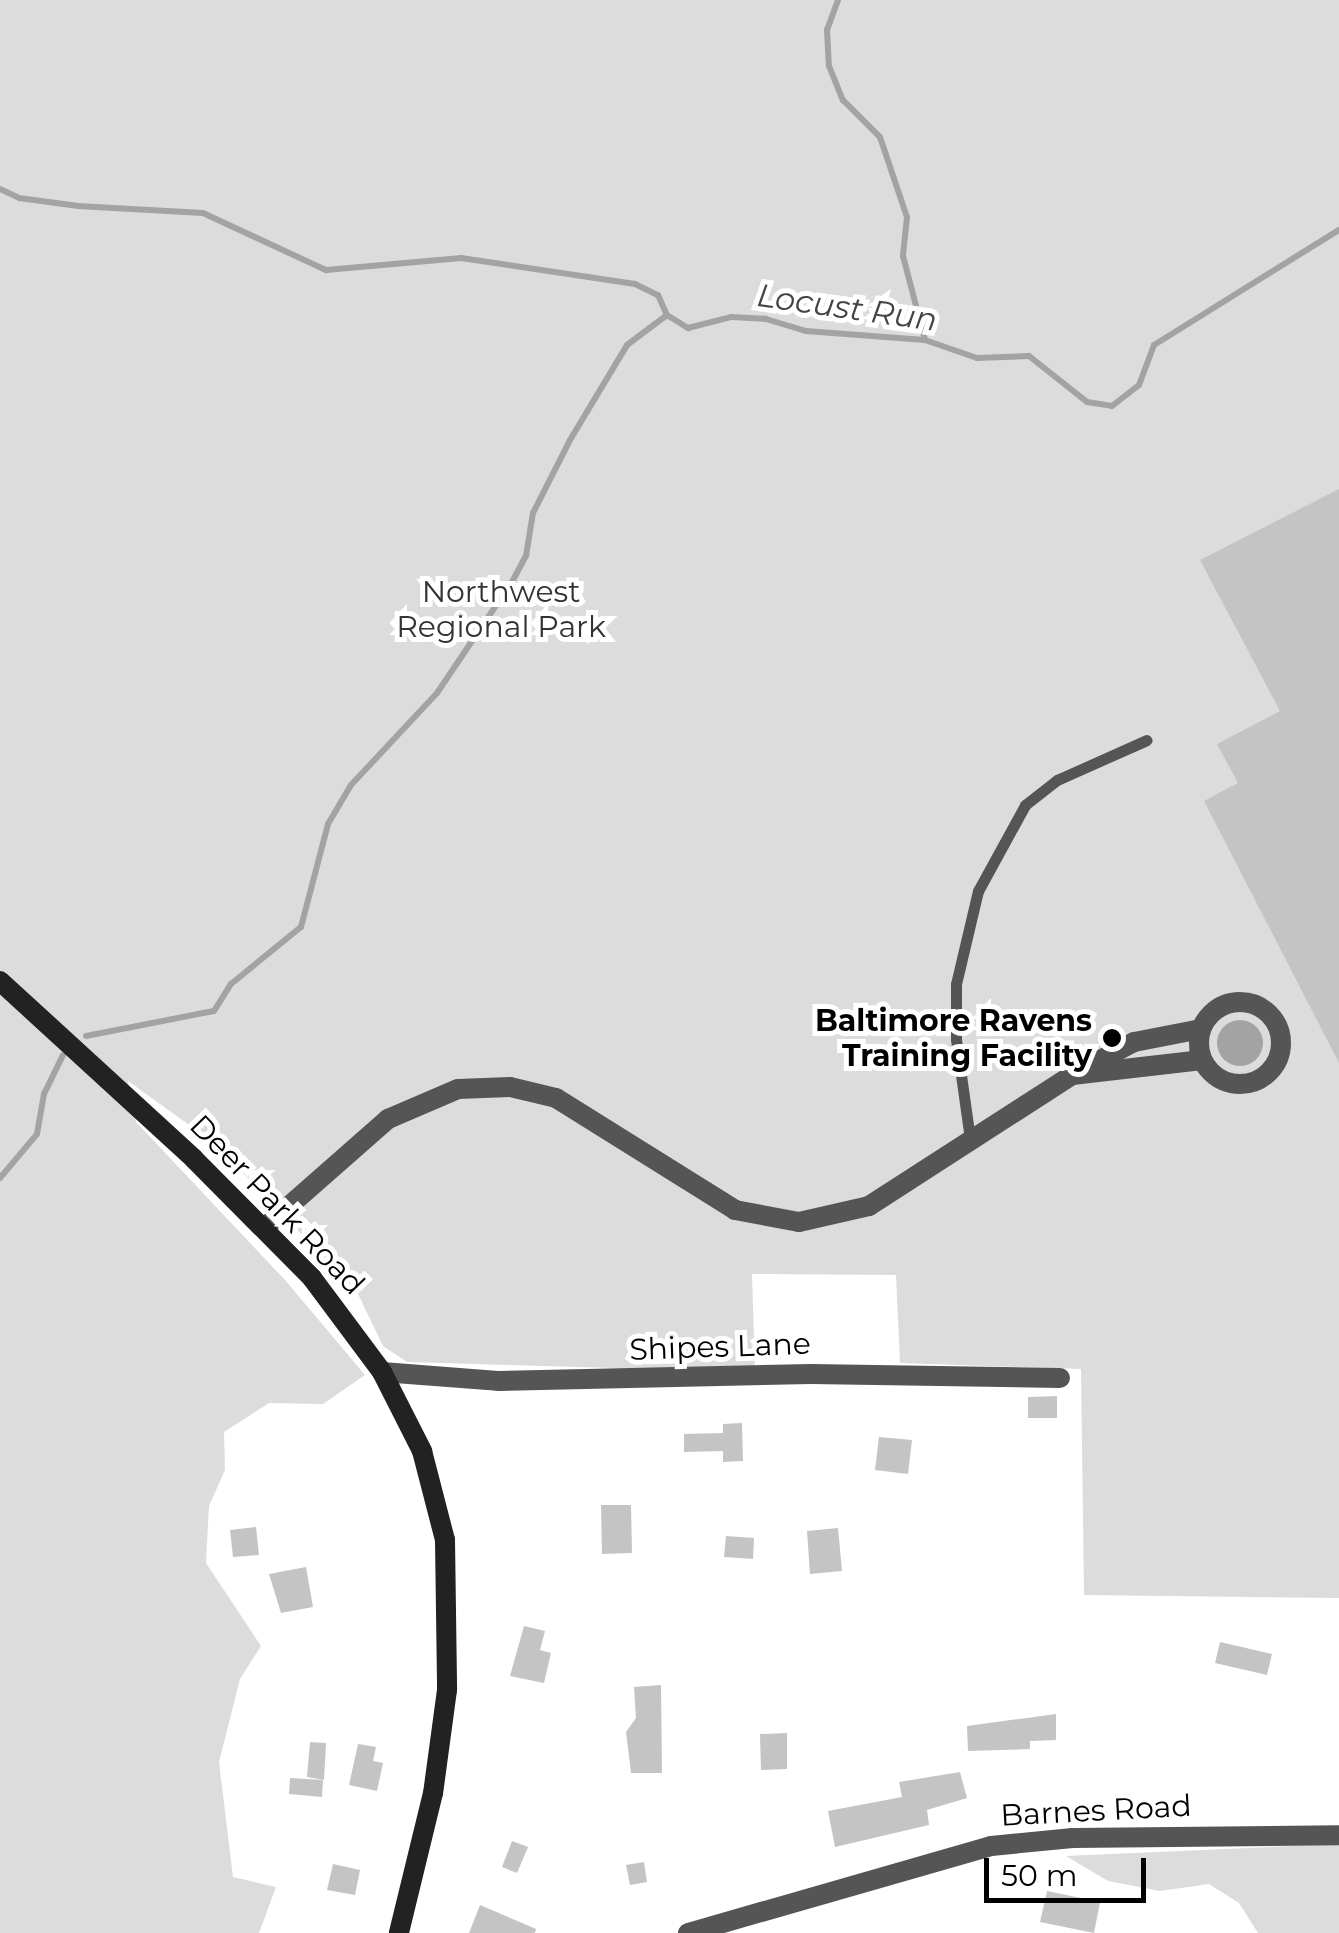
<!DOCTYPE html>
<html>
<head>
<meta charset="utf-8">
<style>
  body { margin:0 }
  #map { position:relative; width:1339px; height:1933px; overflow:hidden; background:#fff; font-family:Montserrat,sans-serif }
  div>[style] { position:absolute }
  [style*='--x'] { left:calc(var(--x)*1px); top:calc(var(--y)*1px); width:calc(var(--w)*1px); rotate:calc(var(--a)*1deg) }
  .green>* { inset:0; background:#dcdcdc }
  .water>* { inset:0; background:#a3a3a3 }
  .round { border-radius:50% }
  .stream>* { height:6px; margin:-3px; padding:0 3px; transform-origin:3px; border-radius:3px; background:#a3a3a3 }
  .building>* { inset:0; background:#c4c4c4 }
  .lane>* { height:11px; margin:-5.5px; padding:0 5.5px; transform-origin:5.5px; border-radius:5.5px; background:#555 }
  .street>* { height:20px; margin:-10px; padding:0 10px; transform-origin:10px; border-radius:10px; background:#555 }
  .street>.ring { margin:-10px; padding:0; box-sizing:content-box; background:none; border:20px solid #555; border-radius:50% }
  .secondary>* { height:20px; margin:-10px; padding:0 10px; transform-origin:10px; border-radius:10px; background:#222 }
  .dots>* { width:28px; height:28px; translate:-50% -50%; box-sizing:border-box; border:5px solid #fff; border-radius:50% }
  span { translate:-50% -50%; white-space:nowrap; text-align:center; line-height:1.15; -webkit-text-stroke:10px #fff; paint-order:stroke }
  .park-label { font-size:30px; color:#333 }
  .poi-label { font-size:30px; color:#000; font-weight:700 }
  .right { translate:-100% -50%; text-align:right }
  .street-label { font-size:30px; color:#000 }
  .water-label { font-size:32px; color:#444; font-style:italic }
  .scale { position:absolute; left:984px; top:1858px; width:162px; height:45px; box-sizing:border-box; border:5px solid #000; border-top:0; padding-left:12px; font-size:30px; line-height:35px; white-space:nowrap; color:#000; -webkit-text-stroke:8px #fff; paint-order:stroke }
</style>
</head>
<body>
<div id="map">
  <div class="green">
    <i style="clip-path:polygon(0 0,1339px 0,1339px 1598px,1084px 1595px,1081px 1369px,900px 1363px,896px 1275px,752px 1274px,755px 1372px,407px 1362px,383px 1346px,358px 1294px,217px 1145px,128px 1081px,136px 1122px,285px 1280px,365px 1375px,323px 1404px,269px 1403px,224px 1432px,225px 1470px,209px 1506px,206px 1563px,261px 1646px,240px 1679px,219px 1762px,233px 1877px,276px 1887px,259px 1933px,0 1933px)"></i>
    <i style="clip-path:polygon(1339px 1844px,1339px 1933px,1258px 1933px,1239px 1903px,1209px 1884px,1160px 1891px,1108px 1881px,1066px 1856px)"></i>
  </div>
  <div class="water">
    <i class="round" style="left:1217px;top:1020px;width:46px;height:46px"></i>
  </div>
  <div class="stream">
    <i style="--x:838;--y:0;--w:32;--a:110"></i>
    <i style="--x:827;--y:30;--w:36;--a:87"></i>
    <i style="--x:829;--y:66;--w:37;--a:68"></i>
    <i style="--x:843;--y:100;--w:52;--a:45"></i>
    <i style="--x:880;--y:137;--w:84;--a:71.4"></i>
    <i style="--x:907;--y:217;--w:39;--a:96"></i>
    <i style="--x:903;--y:256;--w:87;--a:75.3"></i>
    <i style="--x:0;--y:189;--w:21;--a:25"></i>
    <i style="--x:19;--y:198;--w:60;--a:7.7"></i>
    <i style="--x:78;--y:206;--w:125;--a:3.2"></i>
    <i style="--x:203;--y:213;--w:136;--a:24.9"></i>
    <i style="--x:326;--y:270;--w:136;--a:-5.1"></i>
    <i style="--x:461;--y:258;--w:176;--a:8.5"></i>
    <i style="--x:635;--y:284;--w:25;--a:26"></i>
    <i style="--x:658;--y:295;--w:22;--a:66"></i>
    <i style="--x:667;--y:315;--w:25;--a:32"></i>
    <i style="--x:688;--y:328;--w:44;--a:-14.3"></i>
    <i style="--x:731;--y:317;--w:35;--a:3"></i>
    <i style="--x:766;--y:319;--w:42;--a:16.7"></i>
    <i style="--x:806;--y:331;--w:119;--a:4.3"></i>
    <i style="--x:925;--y:340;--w:55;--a:19.1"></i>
    <i style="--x:977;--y:358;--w:52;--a:-2.2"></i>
    <i style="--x:1029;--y:356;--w:74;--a:38.4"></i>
    <i style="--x:1087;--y:402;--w:25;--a:9"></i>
    <i style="--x:1112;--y:406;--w:34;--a:-38"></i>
    <i style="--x:1139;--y:385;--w:43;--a:-69.4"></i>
    <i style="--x:1154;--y:345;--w:218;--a:-31.9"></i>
    <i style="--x:86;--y:1036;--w:130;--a:-11.1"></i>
    <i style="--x:214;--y:1011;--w:32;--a:-58"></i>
    <i style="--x:231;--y:984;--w:90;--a:-39.2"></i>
    <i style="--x:301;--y:927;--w:106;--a:-75.3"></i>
    <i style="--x:328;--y:824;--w:45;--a:-59.5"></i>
    <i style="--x:351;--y:785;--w:126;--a:-46.9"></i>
    <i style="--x:437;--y:693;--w:134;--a:-56"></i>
    <i style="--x:512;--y:582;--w:30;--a:-62"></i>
    <i style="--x:526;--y:556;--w:44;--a:-80.8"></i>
    <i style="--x:533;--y:513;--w:82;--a:-63.1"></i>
    <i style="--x:570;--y:440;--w:111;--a:-59"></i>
    <i style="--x:627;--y:345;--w:50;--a:-36.9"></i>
    <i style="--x:0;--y:1178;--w:57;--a:-49.9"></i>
    <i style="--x:37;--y:1134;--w:41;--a:-80.1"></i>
    <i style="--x:44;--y:1094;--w:43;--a:-64"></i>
  </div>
  <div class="building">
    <i style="clip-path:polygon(1339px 489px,1339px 1063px,1204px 801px,1238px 783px,1217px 744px,1280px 711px,1200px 560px)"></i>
    <i style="clip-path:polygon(1057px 1396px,1057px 1418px,1028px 1418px,1028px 1397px)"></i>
    <i style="clip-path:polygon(742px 1423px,743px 1461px,723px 1462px,723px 1451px,684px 1452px,684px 1434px,723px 1433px,723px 1424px)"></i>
    <i style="clip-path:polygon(879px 1437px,912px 1440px,908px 1474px,875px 1470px)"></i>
    <i style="clip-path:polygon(601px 1505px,631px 1505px,632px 1553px,602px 1554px)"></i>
    <i style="clip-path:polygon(256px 1527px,259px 1555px,233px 1557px,230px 1530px)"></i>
    <i style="clip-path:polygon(838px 1528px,842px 1571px,810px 1574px,807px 1531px)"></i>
    <i style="clip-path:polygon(726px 1536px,754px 1538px,753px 1559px,724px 1557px)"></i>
    <i style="clip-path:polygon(306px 1567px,313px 1607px,281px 1613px,269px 1574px)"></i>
    <i style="clip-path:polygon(524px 1626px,545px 1631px,540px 1650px,551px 1653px,544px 1683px,510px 1676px)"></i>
    <i style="clip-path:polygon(1220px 1642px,1272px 1654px,1267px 1675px,1215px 1663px)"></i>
    <i style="clip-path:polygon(661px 1685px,662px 1773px,631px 1773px,626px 1732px,636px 1718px,634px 1687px)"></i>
    <i style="clip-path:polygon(1056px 1714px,1056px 1740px,1030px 1741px,1030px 1749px,968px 1751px,967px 1726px)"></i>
    <i style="clip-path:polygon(787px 1733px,787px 1769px,761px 1770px,760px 1734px)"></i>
    <i style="clip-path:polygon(310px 1742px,326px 1743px,324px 1780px,307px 1777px)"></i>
    <i style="clip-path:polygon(358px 1744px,376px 1747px,373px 1761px,383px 1763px,377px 1791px,349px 1785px)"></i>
    <i style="clip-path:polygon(960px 1772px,967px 1798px,927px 1810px,929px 1825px,835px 1847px,828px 1811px,902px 1797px,899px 1782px)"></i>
    <i style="clip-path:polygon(290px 1778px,323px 1780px,322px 1797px,289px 1794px)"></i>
    <i style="clip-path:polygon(512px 1841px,528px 1847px,517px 1873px,502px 1867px)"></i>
    <i style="clip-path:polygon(644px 1862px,647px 1882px,630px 1885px,626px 1865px)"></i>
    <i style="clip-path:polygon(333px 1864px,360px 1870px,355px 1895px,327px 1890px)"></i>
    <i style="clip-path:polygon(1047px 1891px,1100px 1902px,1094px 1933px,1040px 1922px)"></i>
    <i style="clip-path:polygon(480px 1905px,536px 1929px,535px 1933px,469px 1933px)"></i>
  </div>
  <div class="lane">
    <i style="--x:970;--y:1139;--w:101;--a:-98"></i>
    <i style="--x:956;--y:1039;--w:55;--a:-90"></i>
    <i style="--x:956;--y:984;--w:96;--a:-76.7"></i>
    <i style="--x:978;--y:891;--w:98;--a:-61.3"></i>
    <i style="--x:1025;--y:805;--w:41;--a:-38"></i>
    <i style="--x:1057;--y:780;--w:98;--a:-24"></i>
  </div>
  <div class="street">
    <i class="ring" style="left:1199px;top:1002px;width:62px;height:62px"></i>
    <i style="--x:1201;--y:1029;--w:68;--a:169"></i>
    <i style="--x:1134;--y:1042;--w:70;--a:152"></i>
    <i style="--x:1072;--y:1075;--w:131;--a:-6.6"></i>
    <i style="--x:264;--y:1228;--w:165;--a:-41.3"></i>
    <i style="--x:388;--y:1119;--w:76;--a:-23.2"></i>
    <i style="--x:458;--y:1089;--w:52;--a:-2.2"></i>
    <i style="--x:510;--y:1087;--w:47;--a:13.4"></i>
    <i style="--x:556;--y:1098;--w:211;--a:32"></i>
    <i style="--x:735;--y:1210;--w:65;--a:10.6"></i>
    <i style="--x:799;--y:1222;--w:72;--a:-12.9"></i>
    <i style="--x:869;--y:1206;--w:242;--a:-32.8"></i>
    <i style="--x:382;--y:1372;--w:116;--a:4.4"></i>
    <i style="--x:498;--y:1381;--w:313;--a:-1.3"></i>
    <i style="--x:811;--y:1374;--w:249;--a:0.9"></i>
    <i style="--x:688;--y:1933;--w:315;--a:-16"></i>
    <i style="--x:991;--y:1846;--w:82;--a:-5.6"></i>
    <i style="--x:1073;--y:1838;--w:266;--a:-0.6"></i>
  </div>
  <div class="secondary">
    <i style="--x:0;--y:981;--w:263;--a:42.5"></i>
    <i style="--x:194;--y:1159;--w:168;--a:45.2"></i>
    <i style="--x:312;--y:1278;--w:117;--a:53.3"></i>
    <i style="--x:382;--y:1372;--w:89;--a:63.1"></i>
    <i style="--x:422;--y:1451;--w:92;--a:75.5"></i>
    <i style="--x:445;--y:1540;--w:150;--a:89.2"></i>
    <i style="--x:447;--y:1690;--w:104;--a:97.7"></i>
    <i style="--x:433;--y:1793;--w:144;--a:103.7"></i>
  </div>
  <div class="dots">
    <i style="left:1112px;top:1038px;background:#000"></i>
  </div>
  <div class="park-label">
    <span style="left:501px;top:609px">Northwest<br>Regional Park</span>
  </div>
  <div class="poi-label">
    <span class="right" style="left:1092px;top:1038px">Baltimore Ravens<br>Training Facility</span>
  </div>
  <div class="street-label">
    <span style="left:277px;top:1205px;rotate:46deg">Deer Park Road</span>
    <span style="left:720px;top:1347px;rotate:-2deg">Shipes Lane</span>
    <span style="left:1096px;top:1811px;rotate:-3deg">Barnes Road</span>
  </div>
  <div class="water-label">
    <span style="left:847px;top:308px;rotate:8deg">Locust Run</span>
  </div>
  <div class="scale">50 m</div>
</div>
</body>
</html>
